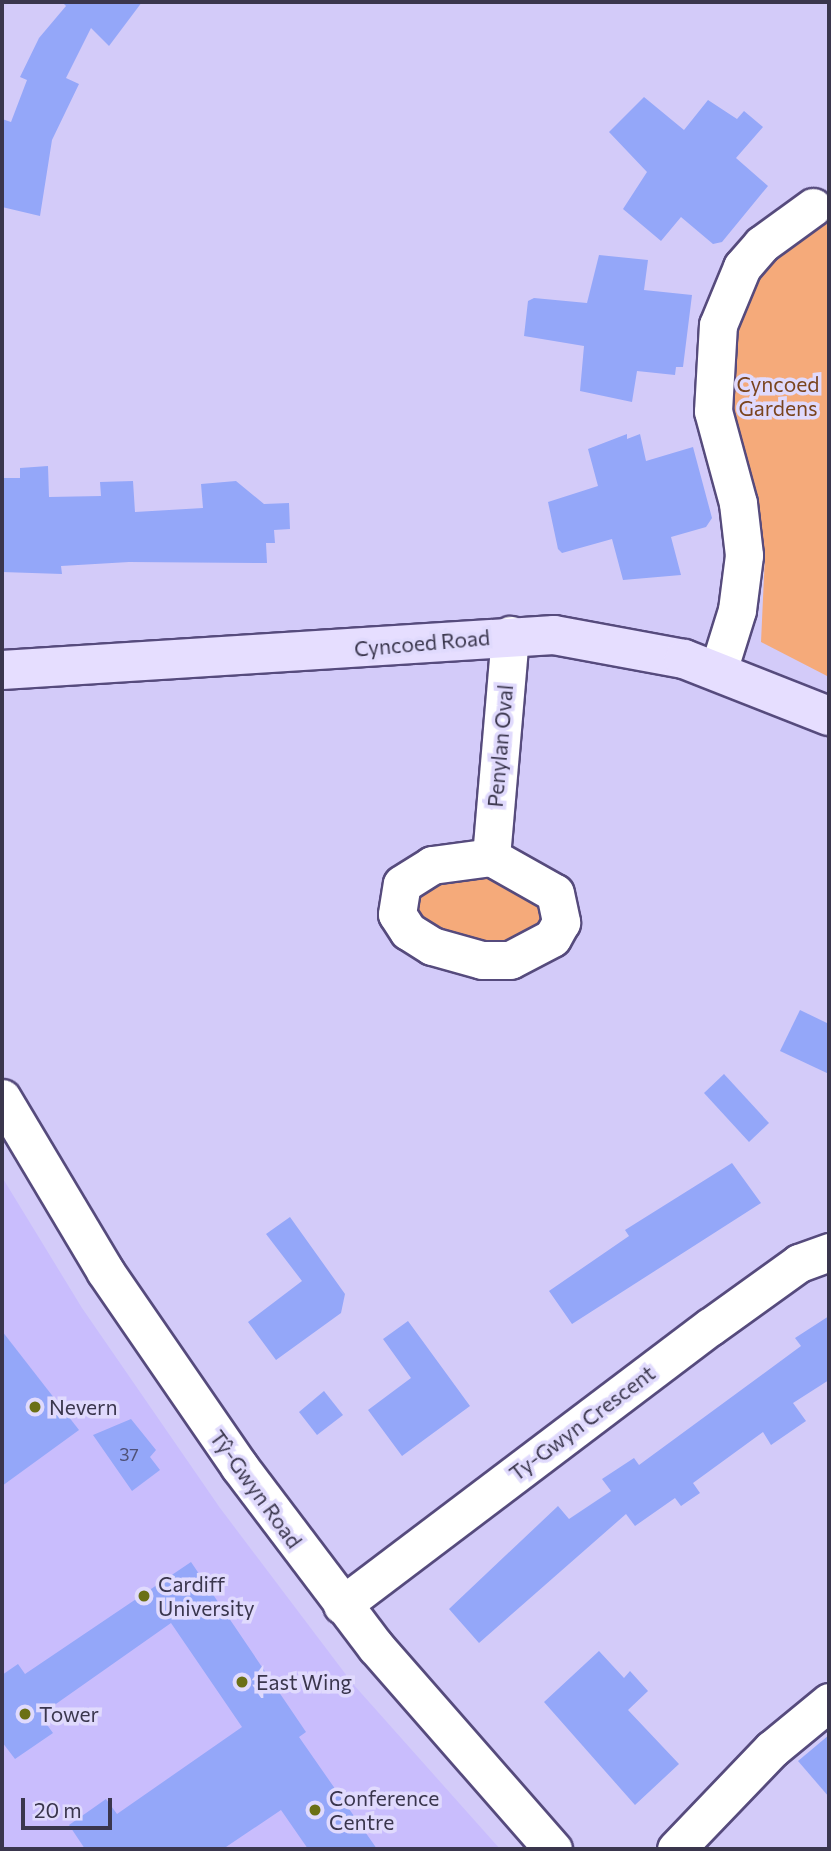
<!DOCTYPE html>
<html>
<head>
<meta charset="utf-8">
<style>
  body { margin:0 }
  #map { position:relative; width:831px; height:1851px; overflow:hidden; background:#d3cbf9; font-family:Commissioner,sans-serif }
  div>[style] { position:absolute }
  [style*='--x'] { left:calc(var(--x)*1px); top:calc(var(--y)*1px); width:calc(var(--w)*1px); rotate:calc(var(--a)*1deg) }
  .built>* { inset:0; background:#c9bdfd }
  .green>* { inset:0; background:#f5aa7a }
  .building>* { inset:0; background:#94a7f9 }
  .roads { filter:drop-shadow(2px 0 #564b7d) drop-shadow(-2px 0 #564b7d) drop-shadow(0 2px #564b7d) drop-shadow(0 -2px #564b7d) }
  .street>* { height:37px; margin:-18.5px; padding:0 18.5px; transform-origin:18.5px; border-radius:18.5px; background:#fff }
  .secondary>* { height:38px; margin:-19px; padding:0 19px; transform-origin:19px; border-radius:19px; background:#e6deff }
  .dots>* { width:19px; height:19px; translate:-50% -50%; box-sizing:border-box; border:4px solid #e0dafd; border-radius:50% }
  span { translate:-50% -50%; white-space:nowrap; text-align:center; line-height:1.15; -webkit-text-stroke:7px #e0dafd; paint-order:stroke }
  .number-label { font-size:18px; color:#505278 }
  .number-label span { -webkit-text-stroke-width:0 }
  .park-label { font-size:21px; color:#7a441e }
  .street-label { font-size:21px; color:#3a364d }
  .poi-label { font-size:21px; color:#3a364d }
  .left { translate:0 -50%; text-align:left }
  .frame { position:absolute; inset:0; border:4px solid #3a364d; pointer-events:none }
  .scale { position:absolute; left:21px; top:1798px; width:91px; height:32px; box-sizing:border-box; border:4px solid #3a364d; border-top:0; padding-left:9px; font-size:21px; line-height:24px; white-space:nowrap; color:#3a364d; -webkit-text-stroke:5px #e0dafd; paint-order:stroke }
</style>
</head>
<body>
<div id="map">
  <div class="built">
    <i style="clip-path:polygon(2px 1177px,82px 1308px,220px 1508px,353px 1684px,500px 1849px,2px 1849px)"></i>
  </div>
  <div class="green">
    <i style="clip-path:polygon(829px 212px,829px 677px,761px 642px,765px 555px,759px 555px,730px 422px,729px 336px,764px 264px)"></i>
    <i style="clip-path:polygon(471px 872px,521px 882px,549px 914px,517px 947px,453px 941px,411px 913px,415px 891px,425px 882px)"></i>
  </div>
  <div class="building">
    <i style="clip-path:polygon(62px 2px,142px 2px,109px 46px,91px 28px,66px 78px,79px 84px,52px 140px,40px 216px,2px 207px,2px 119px,11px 122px,27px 80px,20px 77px,39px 38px,66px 6px)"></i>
    <i style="clip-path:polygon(644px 97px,684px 130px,708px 100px,737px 119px,744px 111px,763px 127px,736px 158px,768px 186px,722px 242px,713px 244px,681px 217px,661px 241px,623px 209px,647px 172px,609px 132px)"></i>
    <i style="clip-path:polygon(599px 255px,648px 260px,644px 290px,692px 295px,683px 367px,676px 367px,675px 375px,637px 371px,632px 402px,580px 391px,584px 346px,524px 336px,528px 301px,534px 298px,587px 303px)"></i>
    <i style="clip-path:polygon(627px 434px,627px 439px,640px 434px,646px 461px,693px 447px,712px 518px,706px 527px,671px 537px,681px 575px,623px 580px,612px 539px,562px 553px,558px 549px,548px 502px,598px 486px,588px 449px)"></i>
    <i style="clip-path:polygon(48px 466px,49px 497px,101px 496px,100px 482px,133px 481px,135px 512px,203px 508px,201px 484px,236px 481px,264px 504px,289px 503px,290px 529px,274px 530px,275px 543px,266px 543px,267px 563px,129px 562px,61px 566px,62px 574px,2px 572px,2px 478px,20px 478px,20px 468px)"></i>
    <i style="clip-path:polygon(800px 1010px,829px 1024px,829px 1074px,780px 1051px)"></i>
    <i style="clip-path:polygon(724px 1074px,769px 1123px,749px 1142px,704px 1093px)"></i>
    <i style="clip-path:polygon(732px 1163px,761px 1203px,572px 1324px,549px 1291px,629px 1236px,625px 1230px)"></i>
    <i style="clip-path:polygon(290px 1217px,345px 1294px,341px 1313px,276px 1360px,248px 1322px,302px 1281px,266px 1234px)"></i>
    <i style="clip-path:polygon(829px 1316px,829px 1380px,793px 1403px,806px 1421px,771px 1445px,763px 1432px,693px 1483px,700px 1493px,681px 1506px,675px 1498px,635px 1526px,626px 1514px,479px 1643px,449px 1609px,558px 1506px,569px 1519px,611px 1491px,602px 1479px,634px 1458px,639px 1465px,801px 1346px,795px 1338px)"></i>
    <i style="clip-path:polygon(408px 1321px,470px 1406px,402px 1456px,368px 1410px,411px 1378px,383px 1339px)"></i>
    <i style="clip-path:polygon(2px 1331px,79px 1430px,2px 1486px)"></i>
    <i style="clip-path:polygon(324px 1391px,343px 1415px,317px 1435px,299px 1412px)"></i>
    <i style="clip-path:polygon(131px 1419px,156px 1450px,150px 1457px,160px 1470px,132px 1491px,93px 1435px)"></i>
    <i style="clip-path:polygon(191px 1562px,306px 1732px,299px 1737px,377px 1849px,308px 1849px,281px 1810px,223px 1849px,85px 1849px,69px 1825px,106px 1799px,117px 1814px,242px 1727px,171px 1623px,53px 1706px,42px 1718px,53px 1733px,15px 1759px,2px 1742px,2px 1675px,18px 1664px,25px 1674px)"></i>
    <i style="clip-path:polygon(599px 1651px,624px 1678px,630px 1671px,648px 1691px,628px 1710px,679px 1764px,635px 1805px,544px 1702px)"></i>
    <i style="clip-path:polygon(829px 1735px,829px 1797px,798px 1761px)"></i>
  </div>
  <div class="roads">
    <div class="street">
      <i style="--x:718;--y:671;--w:64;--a:-72.7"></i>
      <i style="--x:737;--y:610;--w:55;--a:-82.7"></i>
      <i style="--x:744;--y:555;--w:52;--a:-96.6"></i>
      <i style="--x:738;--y:503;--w:95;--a:-105.2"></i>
      <i style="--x:713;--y:411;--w:86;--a:-86.7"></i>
      <i style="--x:718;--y:325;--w:63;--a:-67.5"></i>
      <i style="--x:742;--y:267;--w:30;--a:-49"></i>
      <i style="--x:762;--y:244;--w:63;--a:-36"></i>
      <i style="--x:491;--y:857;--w:73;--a:29.4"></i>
      <i style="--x:555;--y:893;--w:30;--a:78"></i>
      <i style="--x:561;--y:922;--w:18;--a:119"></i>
      <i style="--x:552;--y:938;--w:47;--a:152.4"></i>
      <i style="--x:510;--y:960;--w:28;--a:180"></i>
      <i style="--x:482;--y:960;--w:52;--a:-164.4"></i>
      <i style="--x:432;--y:946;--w:28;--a:-148"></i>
      <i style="--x:408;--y:931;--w:20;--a:-123"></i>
      <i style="--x:397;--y:914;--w:30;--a:-81"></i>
      <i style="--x:402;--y:884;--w:36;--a:-32"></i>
      <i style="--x:432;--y:865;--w:60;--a:-7.7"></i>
      <i style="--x:491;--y:857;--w:223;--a:-85.1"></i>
      <i style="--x:2;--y:1098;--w:201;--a:59.2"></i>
      <i style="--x:105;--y:1271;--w:237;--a:55.5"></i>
      <i style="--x:239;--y:1466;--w:227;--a:52.9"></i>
      <i style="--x:376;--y:1647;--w:269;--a:48.8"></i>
      <i style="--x:342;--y:1605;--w:461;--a:-37.1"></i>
      <i style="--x:710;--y:1327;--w:110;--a:-35.7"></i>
      <i style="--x:799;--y:1263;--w:32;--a:-20"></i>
      <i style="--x:676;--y:1849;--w:139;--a:-46.2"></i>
      <i style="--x:772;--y:1749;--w:74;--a:-39.5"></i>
    </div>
    <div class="secondary">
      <i style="--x:2;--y:670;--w:553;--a:-3.63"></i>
      <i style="--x:554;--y:635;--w:132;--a:10.5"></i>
      <i style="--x:684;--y:659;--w:156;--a:21.5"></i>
    </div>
  </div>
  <div class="dots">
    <i style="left:35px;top:1407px;background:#6b7016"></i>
    <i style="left:144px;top:1596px;background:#6b7016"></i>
    <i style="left:242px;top:1682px;background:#6b7016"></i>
    <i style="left:25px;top:1714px;background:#6b7016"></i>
    <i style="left:315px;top:1810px;background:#6b7016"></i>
  </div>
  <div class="number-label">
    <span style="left:129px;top:1454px">37</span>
  </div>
  <div class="park-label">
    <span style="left:778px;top:396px">Cyncoed<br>Gardens</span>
  </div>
  <div class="street-label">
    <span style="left:422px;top:643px;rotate:-5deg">Cyncoed Road</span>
    <span style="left:500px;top:746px;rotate:-85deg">Penylan Oval</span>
    <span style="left:582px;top:1423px;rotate:-37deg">Ty-Gwyn Crescent</span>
    <span style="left:256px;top:1489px;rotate:54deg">Tŷ-Gwyn Road</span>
  </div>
  <div class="poi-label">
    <span class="left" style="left:49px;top:1407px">Nevern</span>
    <span class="left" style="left:158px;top:1596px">Cardiff<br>University</span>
    <span class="left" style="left:256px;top:1682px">East Wing</span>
    <span class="left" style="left:39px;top:1714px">Tower</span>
    <span class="left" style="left:329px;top:1810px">Conference<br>Centre</span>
  </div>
  <div class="frame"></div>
  <div class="scale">20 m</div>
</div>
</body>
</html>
